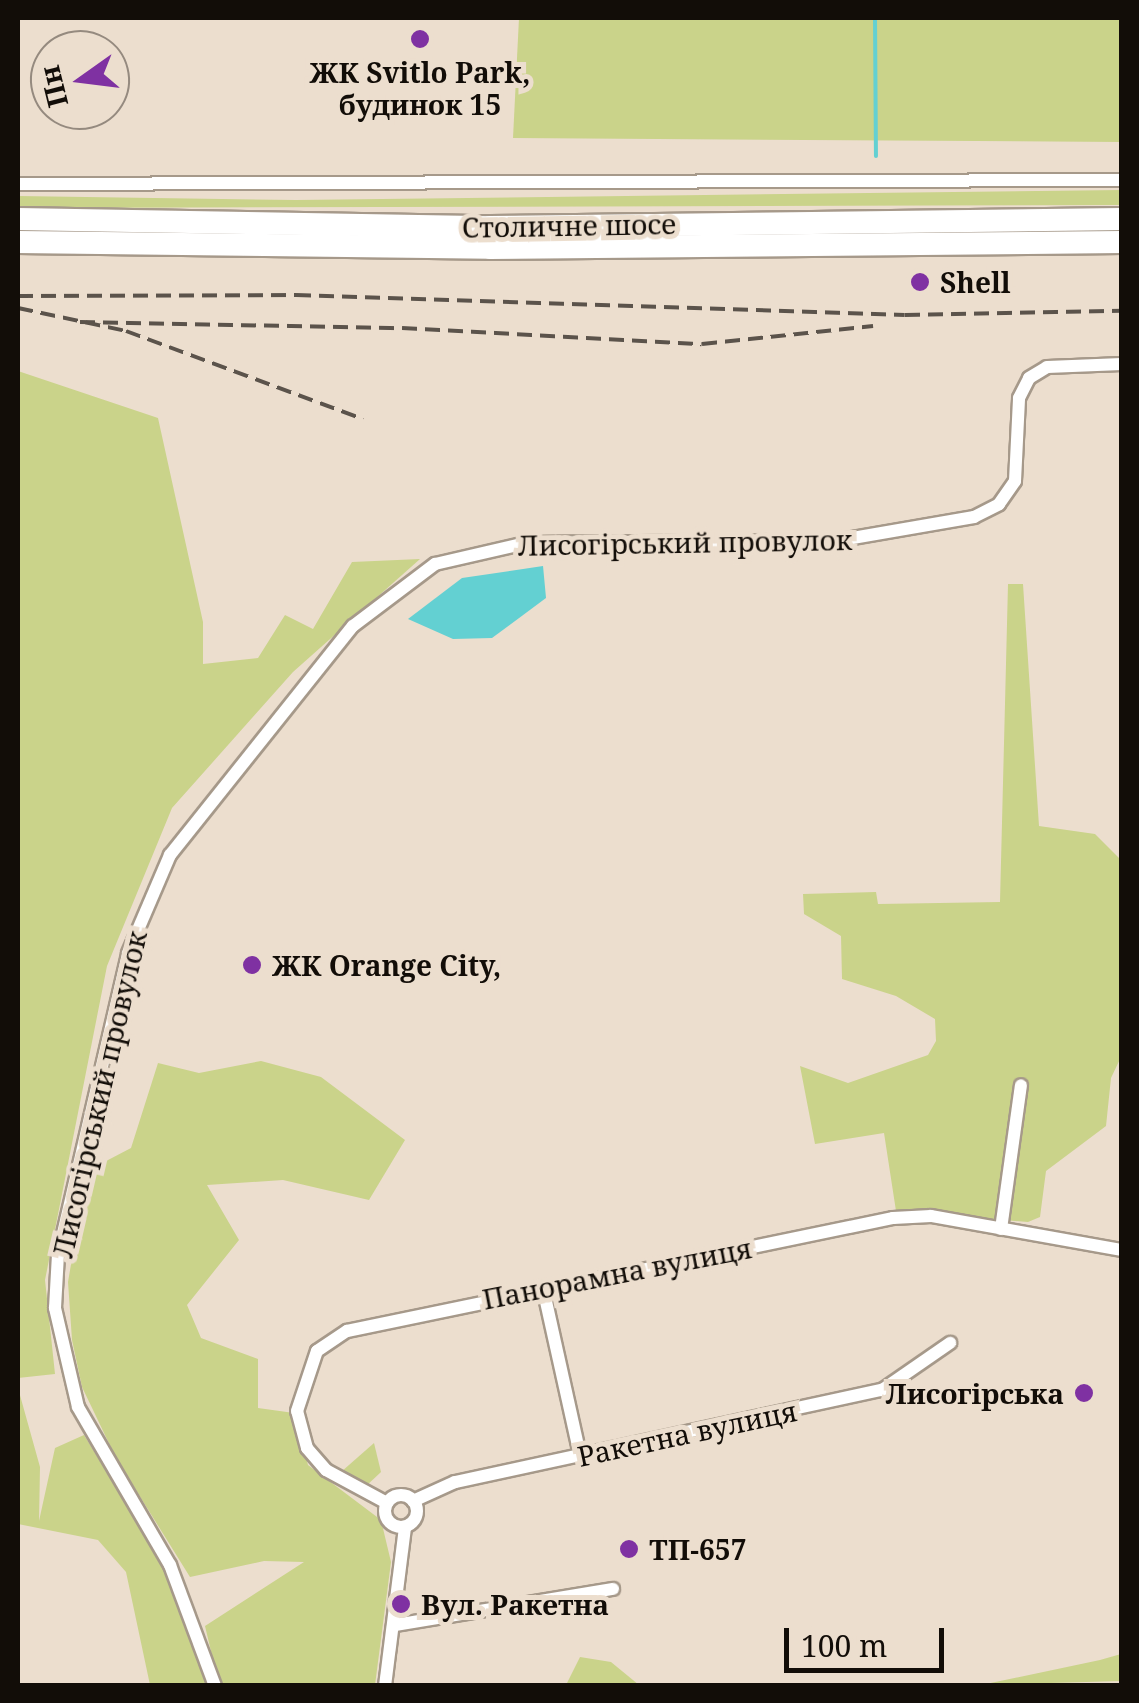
<!DOCTYPE html>
<html>
<head>
<meta charset="utf-8">
<style>
  body { margin:0 }
  #map { position:relative; width:1139px; height:1703px; overflow:hidden; background:#ecdece; font-family:"Noto Serif",serif }
  div>[style] { position:absolute }
  [style*='--x'] { left:calc(var(--x)*1px); top:calc(var(--y)*1px); width:calc(var(--w)*1px); rotate:calc(var(--a)*1deg) }
  .green>* { inset:0; background:#cad38a }
  .water>* { inset:0; background:#63d0d2 }
  .stream>* { height:4px; margin:-2px; padding:0 2px; transform-origin:2px; border-radius:2px; background:#63d0d2 }
  .roads { filter:drop-shadow(2px 0 #a6998a) drop-shadow(-2px 0 #a6998a) drop-shadow(0 2px #a6998a) drop-shadow(0 -2px #a6998a) }
  .street>* { height:12px; margin:-6px; padding:0 6px; transform-origin:6px; border-radius:6px; background:#fff }
  .street>.ring { margin:-6px; padding:0; box-sizing:content-box; background:none; border:12px solid #fff; border-radius:50% }
  .highway>* { height:22px; margin:-11px; padding:0 11px; transform-origin:11px; border-radius:11px; background:#fff }
  .rail>* { height:4px; margin-top:-2px; transform-origin:0; background:repeating-linear-gradient(90deg,#5b534b 0 15px,transparent 0 23px) }
  .dots>* { width:28px; height:28px; translate:-50% -50%; box-sizing:border-box; border:5px solid #ecdece; border-radius:50% }
  span { translate:-50% -50%; white-space:nowrap; text-align:center; line-height:1.15; -webkit-text-stroke:10px #ecdece; paint-order:stroke }
  .poi-label { font-size:28px; color:#120d08; font-weight:700 }
  .left { translate:0 -50%; text-align:left }
  .right { translate:-100% -50%; text-align:right }
  .street-label { font-size:28px; color:#120d08 }
  .frame { position:absolute; inset:0; border:20px solid #120d08; pointer-events:none }
  .north { position:absolute; left:30px; top:30px; width:100px; height:100px; box-sizing:border-box; background:#ecdece; border:2px solid #958a7f; border-radius:50%; rotate:256deg; font-size:28px; font-weight:700; line-height:40px; text-align:center; color:#120d08 }
  .north::after { content:''; display:block; margin:auto; width:35px; height:45px; background:#7f31a2; clip-path:polygon(50% 0,100% 100%,50% 72%,0 100%) }
  .scale { position:absolute; left:784px; top:1628px; width:160px; height:45px; box-sizing:border-box; border:5px solid #120d08; border-top:0; padding-left:12px; font-size:30px; line-height:35px; white-space:nowrap; color:#120d08; -webkit-text-stroke:8px #ecdece; paint-order:stroke }
</style>
</head>
<body>
<div id="map">
  <div class="green">
    <i style="clip-path:polygon(519px 18px,1121px 18px,1121px 142px,513px 138px)"></i>
    <i style="clip-path:polygon(1122px 190px,1121px 205px,18px 208px,18px 196px,296px 200px)"></i>
    <i style="clip-path:polygon(18px 371px,158px 418px,203px 622px,203px 664px,258px 658px,285px 615px,313px 629px,352px 562px,420px 559px,293px 672px,172px 808px,107px 966px,45px 1280px,55px 1374px,18px 1378px)"></i>
    <i style="clip-path:polygon(1008px 584px,1023px 584px,1039px 826px,1095px 834px,1121px 860px,1121px 1057px,1111px 1078px,1106px 1126px,1046px 1171px,1040px 1217px,1028px 1222px,896px 1211px,884px 1133px,815px 1144px,800px 1066px,848px 1083px,928px 1055px,936px 1041px,935px 1019px,896px 996px,842px 979px,841px 936px,804px 914px,803px 894px,876px 892px,878px 904px,1000px 902px)"></i>
    <i style="clip-path:polygon(261px 1061px,321px 1077px,405px 1140px,369px 1200px,283px 1180px,207px 1185px,239px 1240px,187px 1305px,201px 1338px,258px 1359px,258px 1408px,294px 1413px,308px 1465px,381px 1520px,391px 1562px,375px 1685px,219px 1685px,205px 1626px,304px 1562px,264px 1561px,190px 1577px,116px 1458px,82px 1387px,72px 1340px,68px 1282px,87px 1171px,131px 1148px,158px 1063px,199px 1073px)"></i>
    <i style="clip-path:polygon(18px 1388px,40px 1467px,39px 1521px,55px 1448px,84px 1435px,166px 1568px,207px 1685px,150px 1685px,126px 1572px,98px 1540px,18px 1524px)"></i>
    <i style="clip-path:polygon(374px 1443px,381px 1472px,365px 1487px,341px 1472px)"></i>
    <i style="clip-path:polygon(1121px 1654px,1121px 1681px,981px 1685px,1100px 1660px)"></i>
    <i style="clip-path:polygon(580px 1657px,611px 1662px,639px 1685px,566px 1685px)"></i>
  </div>
  <div class="water">
    <i style="clip-path:polygon(543px 566px,546px 598px,492px 638px,453px 639px,408px 619px,462px 578px)"></i>
  </div>
  <div class="stream">
    <i style="--x:875;--y:18;--w:138;--a:89.6"></i>
  </div>
  <div class="roads">
    <div class="street">
      <i style="--x:18;--y:184;--w:1104;--a:-0.21"></i>
      <i style="--x:1001;--y:1229;--w:145;--a:-82.1"></i>
      <i style="--x:543;--y:1288;--w:171;--a:77.5"></i>
      <i class="ring" style="left:385px;top:1495px;width:20px;height:20px"></i>
      <i style="--x:413;--y:1501;--w:46;--a:-24.3"></i>
      <i style="--x:455;--y:1482;--w:437;--a:-12.2"></i>
      <i style="--x:882;--y:1390;--w:83;--a:-34.7"></i>
      <i style="--x:387;--y:1503;--w:69;--a:-151.6"></i>
      <i style="--x:326;--y:1470;--w:29;--a:-131"></i>
      <i style="--x:307;--y:1448;--w:38;--a:-105"></i>
      <i style="--x:297;--y:1411;--w:63;--a:-71.6"></i>
      <i style="--x:317;--y:1351;--w:36;--a:-34"></i>
      <i style="--x:347;--y:1331;--w:558;--a:-11.69"></i>
      <i style="--x:893;--y:1218;--w:38;--a:-3"></i>
      <i style="--x:931;--y:1216;--w:194;--a:10.1"></i>
      <i style="--x:395;--y:1625;--w:221;--a:-9.4"></i>
      <i style="--x:215;--y:1686;--w:129;--a:-110.4"></i>
      <i style="--x:170;--y:1565;--w:183;--a:-120.2"></i>
      <i style="--x:78;--y:1407;--w:102;--a:-103.1"></i>
      <i style="--x:55;--y:1308;--w:53;--a:-86.8"></i>
      <i style="--x:58;--y:1255;--w:310;--a:-76.9"></i>
      <i style="--x:128;--y:953;--w:107;--a:-66.8"></i>
      <i style="--x:170;--y:855;--w:293;--a:-51.4"></i>
      <i style="--x:353;--y:626;--w:103;--a:-37.1"></i>
      <i style="--x:435;--y:564;--w:93;--a:-13"></i>
      <i style="--x:526;--y:543;--w:315;--a:-0.5"></i>
      <i style="--x:841;--y:540;--w:135;--a:-9.8"></i>
      <i style="--x:974;--y:517;--w:28;--a:-27"></i>
      <i style="--x:999;--y:504;--w:28;--a:-55"></i>
      <i style="--x:1015;--y:481;--w:83;--a:-87.2"></i>
      <i style="--x:1019;--y:398;--w:22;--a:-63"></i>
      <i style="--x:1029;--y:378;--w:21;--a:-31"></i>
      <i style="--x:1047;--y:367;--w:75;--a:-2.3"></i>
      <i style="--x:385;--y:1686;--w:160;--a:-82.8"></i>
    </div>
    <div class="highway">
      <i style="--x:18;--y:219;--w:472;--a:1"></i>
      <i style="--x:490;--y:227;--w:632;--a:-0.73"></i>
      <i style="--x:18;--y:242;--w:472;--a:0.7"></i>
      <i style="--x:490;--y:248;--w:632;--a:-0.54"></i>
    </div>
  </div>
  <div class="rail">
    <i style="--x:18;--y:296;--w:278;--a:-0.2"></i>
    <i style="--x:296;--y:295;--w:609;--a:1.88"></i>
    <i style="--x:905;--y:315;--w:217;--a:-1.1"></i>
    <i style="--x:18;--y:308;--w:110;--a:12"></i>
    <i style="--x:126;--y:331;--w:253;--a:20.4"></i>
    <i style="--x:80;--y:322;--w:322;--a:1.1"></i>
    <i style="--x:402;--y:328;--w:300;--a:3.1"></i>
    <i style="--x:702;--y:344;--w:172;--a:-6"></i>
  </div>
  <div class="dots">
    <i style="left:420px;top:39px;background:#7f31a2"></i>
    <i style="left:920px;top:282px;background:#7f31a2"></i>
    <i style="left:252px;top:965px;background:#7f31a2"></i>
    <i style="left:1084px;top:1393px;background:#7f31a2"></i>
    <i style="left:629px;top:1549px;background:#7f31a2"></i>
    <i style="left:401px;top:1604px;background:#7f31a2"></i>
  </div>
  <div class="poi-label">
    <span style="left:420px;top:88px">ЖК Svitlo Park,<br>будинок 15</span>
    <span class="left" style="left:940px;top:282px">Shell</span>
    <span class="left" style="left:272px;top:965px">ЖК Orange City,</span>
    <span class="right" style="left:1064px;top:1393px">Лисогірська</span>
    <span class="left" style="left:649px;top:1549px">ТП-657</span>
    <span class="left" style="left:421px;top:1604px">Вул. Ракетна</span>
  </div>
  <div class="street-label">
    <span style="left:569px;top:225px;rotate:-1deg">Столичне шосе</span>
    <span style="left:685px;top:542px;rotate:-1deg">Лисогірський провулок</span>
    <span style="left:99px;top:1094px;rotate:-77deg">Лисогірський провулок</span>
    <span style="left:617px;top:1273px;rotate:-11deg">Панорамна вулиця</span>
    <span style="left:687px;top:1433px;rotate:-12deg">Ракетна вулиця</span>
  </div>
  <div class="frame"></div>
  <div class="north">Пн</div>
  <div class="scale">100 m</div>
</div>
</body>
</html>
